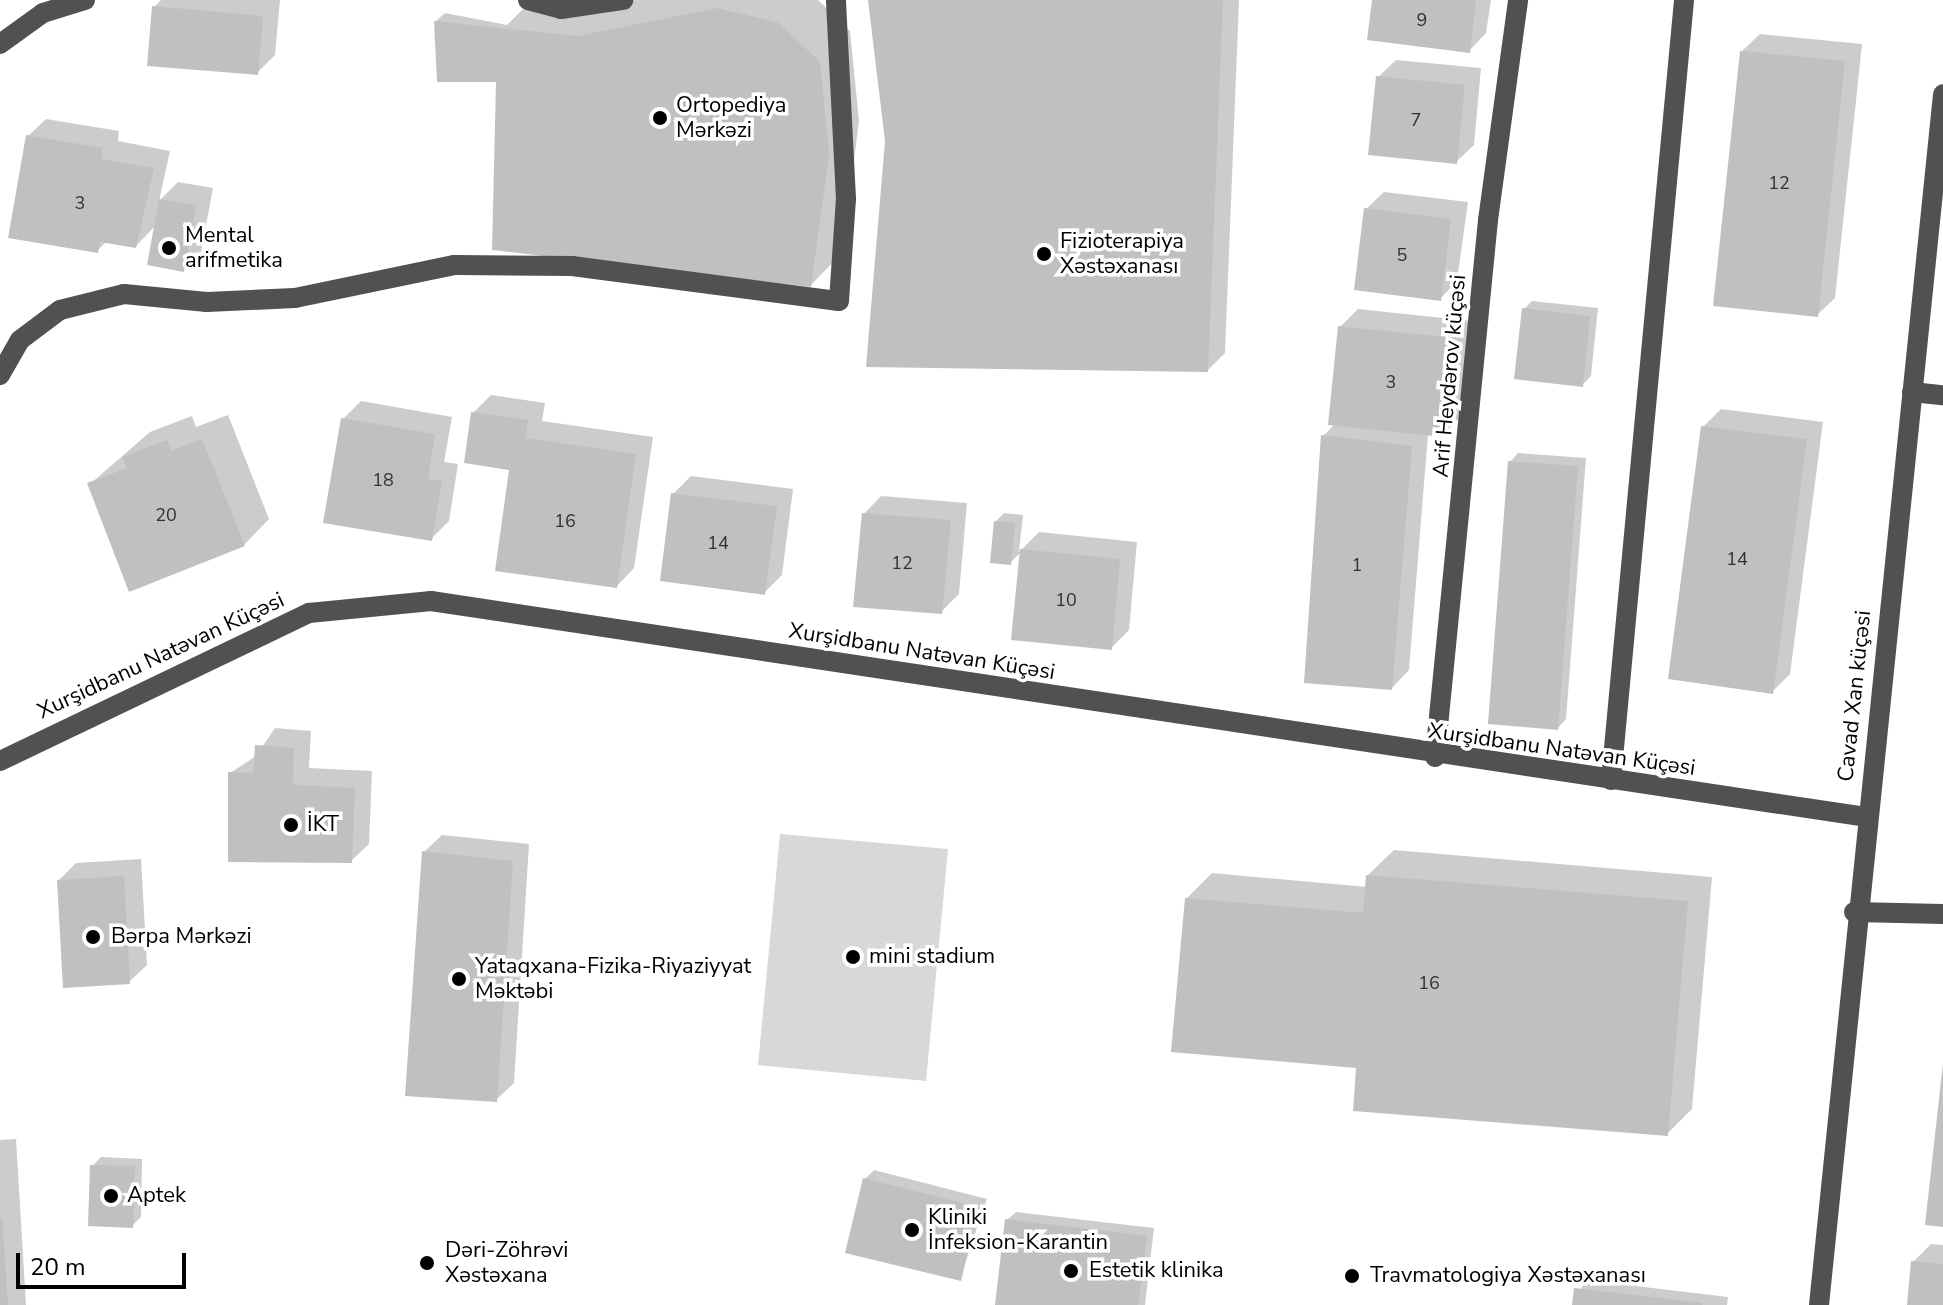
<!DOCTYPE html>
<html>
<head>
<meta charset="utf-8">
<style>
  body { margin:0 }
  #map { position:relative; width:1943px; height:1305px; overflow:hidden; background:#fff; font-family:"Nunito Sans",sans-serif }
  div>[style] { position:absolute }
  [style*='--x'] { left:calc(var(--x)*1px); top:calc(var(--y)*1px); width:calc(var(--w)*1px); rotate:calc(var(--a)*1deg) }
  .green>* { inset:0; background:#d8d8d8 }
  .shadow>* { inset:0; background:#0003 }
  .building>* { inset:0; background:#c0c0c0 }
  .minor>* { height:20px; margin:-10px; padding:0 10px; transform-origin:10px; border-radius:10px; background:#515151 }
  .dots>* { width:22px; height:22px; translate:-50% -50%; box-sizing:border-box; border:4px solid #fff; border-radius:50% }
  span { translate:-50% -50%; white-space:nowrap; text-align:center; line-height:1.15; -webkit-text-stroke:7px #fff; paint-order:stroke }
  .number-label { font-size:18px; color:#303030 }
  .number-label span { -webkit-text-stroke-width:0 }
  .poi-label { font-size:22px; color:#000 }
  .left { translate:0 -50%; text-align:left }
  .street-label { font-size:22px; color:#000 }
  .scale { position:absolute; left:16px; top:1253px; width:170px; height:36px; box-sizing:border-box; border:4px solid #000; border-top:0; padding-left:10px; font-size:24px; line-height:28px; white-space:nowrap; color:#000; -webkit-text-stroke:6px #fff; paint-order:stroke }
</style>
</head>
<body>
<div id="map">
  <div class="green">
    <i style="clip-path:polygon(780px 834px,948px 849px,926px 1081px,758px 1065px)"></i>
  </div>
  <div class="shadow">
    <i style="clip-path:polygon(161px 0,280px 0,275px 55px,257px 73px,154px 7px)"></i>
    <i style="clip-path:polygon(644px 0,818px 0,850px 31px,859px 121px,842px 253px,811px 285px,497px 80px,436px 21px,445px 13px,507px 25px,530px 2px)"></i>
    <i style="clip-path:polygon(870px 0,1239px 0,1225px 353px,1208px 370px,887px 141px)"></i>
    <i style="clip-path:polygon(1374px 0,1491px 0,1486px 33px,1469px 51px)"></i>
    <i style="clip-path:polygon(1760px 34px,1862px 44px,1835px 298px,1817px 315px,1742px 51px)"></i>
    <i style="clip-path:polygon(1396px 60px,1481px 68px,1474px 145px,1456px 162px,1378px 77px)"></i>
    <i style="clip-path:polygon(46px 119px,119px 131px,118px 141px,170px 151px,159px 201px,178px 182px,213px 188px,201px 252px,183px 270px,156px 225px,136px 246px,107px 241px,97px 251px,28px 136px)"></i>
    <i style="clip-path:polygon(1384px 192px,1468px 202px,1457px 281px,1440px 299px,1366px 209px)"></i>
    <i style="clip-path:polygon(1532px 301px,1598px 308px,1591px 376px,1582px 385px,1524px 309px)"></i>
    <i style="clip-path:polygon(1358px 309px,1471px 321px,1460px 417px,1443px 435px,1428px 434px,1409px 670px,1392px 688px,1323px 436px,1335px 424px,1340px 327px)"></i>
    <i style="clip-path:polygon(491px 395px,545px 403px,542px 421px,653px 437px,634px 568px,617px 586px,511px 469px,473px 413px)"></i>
    <i style="clip-path:polygon(361px 401px,452px 417px,444px 462px,458px 464px,449px 521px,431px 539px,343px 419px)"></i>
    <i style="clip-path:polygon(1721px 409px,1823px 422px,1790px 674px,1773px 691px,1703px 427px)"></i>
    <i style="clip-path:polygon(228px 415px,269px 519px,244px 545px,90px 484px,150px 432px,192px 416px,196px 427px)"></i>
    <i style="clip-path:polygon(1518px 453px,1586px 458px,1566px 719px,1558px 728px,1510px 462px)"></i>
    <i style="clip-path:polygon(691px 476px,793px 489px,782px 575px,764px 593px,673px 494px)"></i>
    <i style="clip-path:polygon(881px 496px,967px 503px,959px 594px,941px 612px,864px 514px)"></i>
    <i style="clip-path:polygon(1004px 513px,1023px 515px,1019px 552px,1039px 532px,1137px 542px,1129px 630px,1111px 648px,1022px 551px,1010px 563px,996px 521px)"></i>
    <i style="clip-path:polygon(275px 728px,311px 731px,309px 768px,372px 771px,369px 844px,351px 861px,230px 773px,256px 756px)"></i>
    <i style="clip-path:polygon(442px 835px,529px 844px,514px 1083px,496px 1100px,424px 852px)"></i>
    <i style="clip-path:polygon(1394px 850px,1712px 877px,1692px 1109px,1667px 1134px,1358px 1066px,1186px 899px,1212px 873px,1367px 887px,1368px 875px)"></i>
    <i style="clip-path:polygon(141px 859px,147px 965px,129px 982px,59px 880px,76px 863px)"></i>
    <i style="clip-path:polygon(16px 1139px,26px 1305px,0 1305px,0 1140px)"></i>
    <i style="clip-path:polygon(101px 1157px,142px 1159px,141px 1217px,132px 1226px,92px 1166px)"></i>
    <i style="clip-path:polygon(874px 1170px,987px 1199px,960px 1278px,865px 1179px)"></i>
    <i style="clip-path:polygon(1016px 1212px,1154px 1228px,1145px 1305px,997px 1305px,1007px 1220px)"></i>
    <i style="clip-path:polygon(1931px 1244px,1943px 1245px,1943px 1305px,1909px 1305px,1913px 1262px)"></i>
    <i style="clip-path:polygon(1585px 1280px,1728px 1297px,1727px 1305px,1574px 1305px)"></i>
  </div>
  <div class="building">
    <i style="clip-path:polygon(868px 0,1223px 0,1208px 372px,866px 367px,885px 141px)"></i>
    <i style="clip-path:polygon(1372px 0,1476px 0,1470px 53px,1367px 40px)"></i>
    <i style="clip-path:polygon(152px 6px,263px 16px,258px 75px,147px 66px)"></i>
    <i style="clip-path:polygon(718px 8px,779px 23px,820px 62px,829px 154px,811px 287px,492px 250px,496px 82px,437px 82px,434px 21px,578px 36px)"></i>
    <i style="clip-path:polygon(1740px 51px,1845px 61px,1818px 317px,1713px 306px)"></i>
    <i style="clip-path:polygon(1376px 76px,1465px 85px,1457px 164px,1368px 155px)"></i>
    <i style="clip-path:polygon(26px 135px,103px 148px,101px 159px,154px 168px,136px 248px,100px 242px,98px 253px,8px 238px)"></i>
    <i style="clip-path:polygon(159px 199px,196px 205px,184px 272px,147px 265px)"></i>
    <i style="clip-path:polygon(1364px 208px,1451px 219px,1441px 301px,1354px 290px)"></i>
    <i style="clip-path:polygon(1522px 308px,1590px 316px,1583px 387px,1514px 379px)"></i>
    <i style="clip-path:polygon(1338px 326px,1454px 338px,1443px 437px,1328px 425px)"></i>
    <i style="clip-path:polygon(471px 412px,528px 420px,526px 438px,636px 454px,617px 588px,495px 571px,509px 470px,464px 463px)"></i>
    <i style="clip-path:polygon(341px 418px,435px 434px,428px 479px,442px 481px,432px 541px,323px 523px)"></i>
    <i style="clip-path:polygon(1701px 426px,1807px 439px,1773px 694px,1668px 679px)"></i>
    <i style="clip-path:polygon(1321px 435px,1412px 446px,1392px 690px,1304px 683px)"></i>
    <i style="clip-path:polygon(202px 439px,245px 546px,129px 592px,87px 483px,127px 468px,122px 457px,167px 440px,171px 451px)"></i>
    <i style="clip-path:polygon(1508px 461px,1578px 466px,1558px 730px,1488px 724px)"></i>
    <i style="clip-path:polygon(671px 493px,777px 506px,765px 595px,660px 581px)"></i>
    <i style="clip-path:polygon(862px 513px,951px 520px,942px 614px,853px 607px)"></i>
    <i style="clip-path:polygon(994px 521px,1015px 523px,1011px 565px,990px 563px)"></i>
    <i style="clip-path:polygon(1020px 549px,1120px 559px,1112px 650px,1011px 640px)"></i>
    <i style="clip-path:polygon(255px 745px,294px 748px,293px 785px,355px 788px,352px 863px,228px 862px,228px 772px,253px 773px)"></i>
    <i style="clip-path:polygon(422px 851px,513px 861px,497px 1102px,405px 1096px)"></i>
    <i style="clip-path:polygon(1366px 875px,1688px 901px,1668px 1136px,1353px 1111px,1356px 1068px,1171px 1052px,1185px 898px,1363px 913px)"></i>
    <i style="clip-path:polygon(124px 876px,130px 984px,63px 988px,57px 880px)"></i>
    <i style="clip-path:polygon(1943px 1063px,1943px 1227px,1925px 1225px)"></i>
    <i style="clip-path:polygon(90px 1165px,135px 1166px,133px 1228px,88px 1226px)"></i>
    <i style="clip-path:polygon(863px 1178px,979px 1207px,961px 1281px,845px 1253px)"></i>
    <i style="clip-path:polygon(0 1218px,2px 1218px,8px 1305px,0 1305px)"></i>
    <i style="clip-path:polygon(1005px 1219px,1147px 1236px,1138px 1305px,995px 1305px)"></i>
    <i style="clip-path:polygon(1911px 1261px,1943px 1264px,1943px 1305px,1907px 1305px)"></i>
    <i style="clip-path:polygon(1574px 1288px,1702px 1303px,1702px 1305px,1572px 1305px)"></i>
  </div>
  <div class="minor">
    <i style="--x:528;--y:0;--w:34;--a:15"></i>
    <i style="--x:561;--y:9;--w:63;--a:-8.3"></i>
    <i style="--x:0;--y:44;--w:53;--a:-35.8"></i>
    <i style="--x:43;--y:13;--w:44;--a:-17.2"></i>
    <i style="--x:0;--y:375;--w:40;--a:-60.3"></i>
    <i style="--x:20;--y:340;--w:50;--a:-36.9"></i>
    <i style="--x:60;--y:310;--w:66;--a:-14"></i>
    <i style="--x:124;--y:294;--w:83;--a:5.5"></i>
    <i style="--x:207;--y:302;--w:88;--a:-2.6"></i>
    <i style="--x:295;--y:298;--w:162;--a:-11.7"></i>
    <i style="--x:454;--y:265;--w:118;--a:0.5"></i>
    <i style="--x:572;--y:266;--w:269;--a:7.5"></i>
    <i style="--x:839;--y:301;--w:102;--a:-86.1"></i>
    <i style="--x:846;--y:199;--w:199;--a:-92.9"></i>
    <i style="--x:1912;--y:392;--w:31;--a:6"></i>
    <i style="--x:1435;--y:757;--w:540;--a:-84.36"></i>
    <i style="--x:1488;--y:220;--w:222;--a:-82.2"></i>
    <i style="--x:0;--y:761;--w:343;--a:-25.6"></i>
    <i style="--x:309;--y:613;--w:123;--a:-5.6"></i>
    <i style="--x:431;--y:601;--w:1451;--a:8.56"></i>
    <i style="--x:1611;--y:780;--w:783;--a:-84.65"></i>
    <i style="--x:1854;--y:912;--w:89;--a:1.3"></i>
    <i style="--x:1819;--y:1305;--w:1217;--a:-84.15"></i>
  </div>
  <div class="dots">
    <i style="left:660px;top:118px;background:#000"></i>
    <i style="left:169px;top:248px;background:#000"></i>
    <i style="left:1044px;top:254px;background:#000"></i>
    <i style="left:291px;top:825px;background:#000"></i>
    <i style="left:93px;top:937px;background:#000"></i>
    <i style="left:853px;top:957px;background:#000"></i>
    <i style="left:459px;top:979px;background:#000"></i>
    <i style="left:111px;top:1196px;background:#000"></i>
    <i style="left:912px;top:1230px;background:#000"></i>
    <i style="left:427px;top:1263px;background:#000"></i>
    <i style="left:1071px;top:1271px;background:#000"></i>
    <i style="left:1352px;top:1276px;background:#000"></i>
  </div>
  <div class="number-label">
    <span style="left:1422px;top:20px">9</span>
    <span style="left:1416px;top:120px">7</span>
    <span style="left:1779px;top:183px">12</span>
    <span style="left:80px;top:203px">3</span>
    <span style="left:1402px;top:255px">5</span>
    <span style="left:1391px;top:382px">3</span>
    <span style="left:383px;top:480px">18</span>
    <span style="left:166px;top:515px">20</span>
    <span style="left:565px;top:521px">16</span>
    <span style="left:718px;top:543px">14</span>
    <span style="left:1737px;top:559px">14</span>
    <span style="left:902px;top:563px">12</span>
    <span style="left:1357px;top:565px">1</span>
    <span style="left:1066px;top:600px">10</span>
    <span style="left:1429px;top:983px">16</span>
  </div>
  <div class="poi-label">
    <span class="left" style="left:676px;top:118px">Ortopediya<br>Mərkəzi</span>
    <span class="left" style="left:185px;top:248px">Mental<br>arifmetika</span>
    <span class="left" style="left:1060px;top:254px">Fizioterapiya<br>Xəstəxanası</span>
    <span class="left" style="left:307px;top:825px">İKT</span>
    <span class="left" style="left:111px;top:937px">Bərpa Mərkəzi</span>
    <span class="left" style="left:869px;top:957px">mini stadium</span>
    <span class="left" style="left:475px;top:979px">Yataqxana-Fizika-Riyaziyyat<br>Məktəbi</span>
    <span class="left" style="left:127px;top:1196px">Aptek</span>
    <span class="left" style="left:928px;top:1230px">Kliniki<br>İnfeksion-Karantin</span>
    <span class="left" style="left:445px;top:1263px">Dəri-Zöhrəvi<br>Xəstəxana</span>
    <span class="left" style="left:1089px;top:1271px">Estetik klinika</span>
    <span class="left" style="left:1370px;top:1276px">Travmatologiya Xəstəxanası</span>
  </div>
  <div class="street-label">
    <span style="left:1450px;top:376px;rotate:-85deg">Arif Heydərov küçəsi</span>
    <span style="left:922px;top:652px;rotate:9deg">Xurşidbanu Natəvan Küçəsi</span>
    <span style="left:161px;top:656px;rotate:-25deg">Xurşidbanu Natəvan Küçəsi</span>
    <span style="left:1855px;top:696px;rotate:-84deg">Cavad Xan küçəsi</span>
    <span style="left:1562px;top:750px;rotate:8deg">Xurşidbanu Natəvan Küçəsi</span>
  </div>
  <div class="scale">20 m</div>
</div>
</body>
</html>
